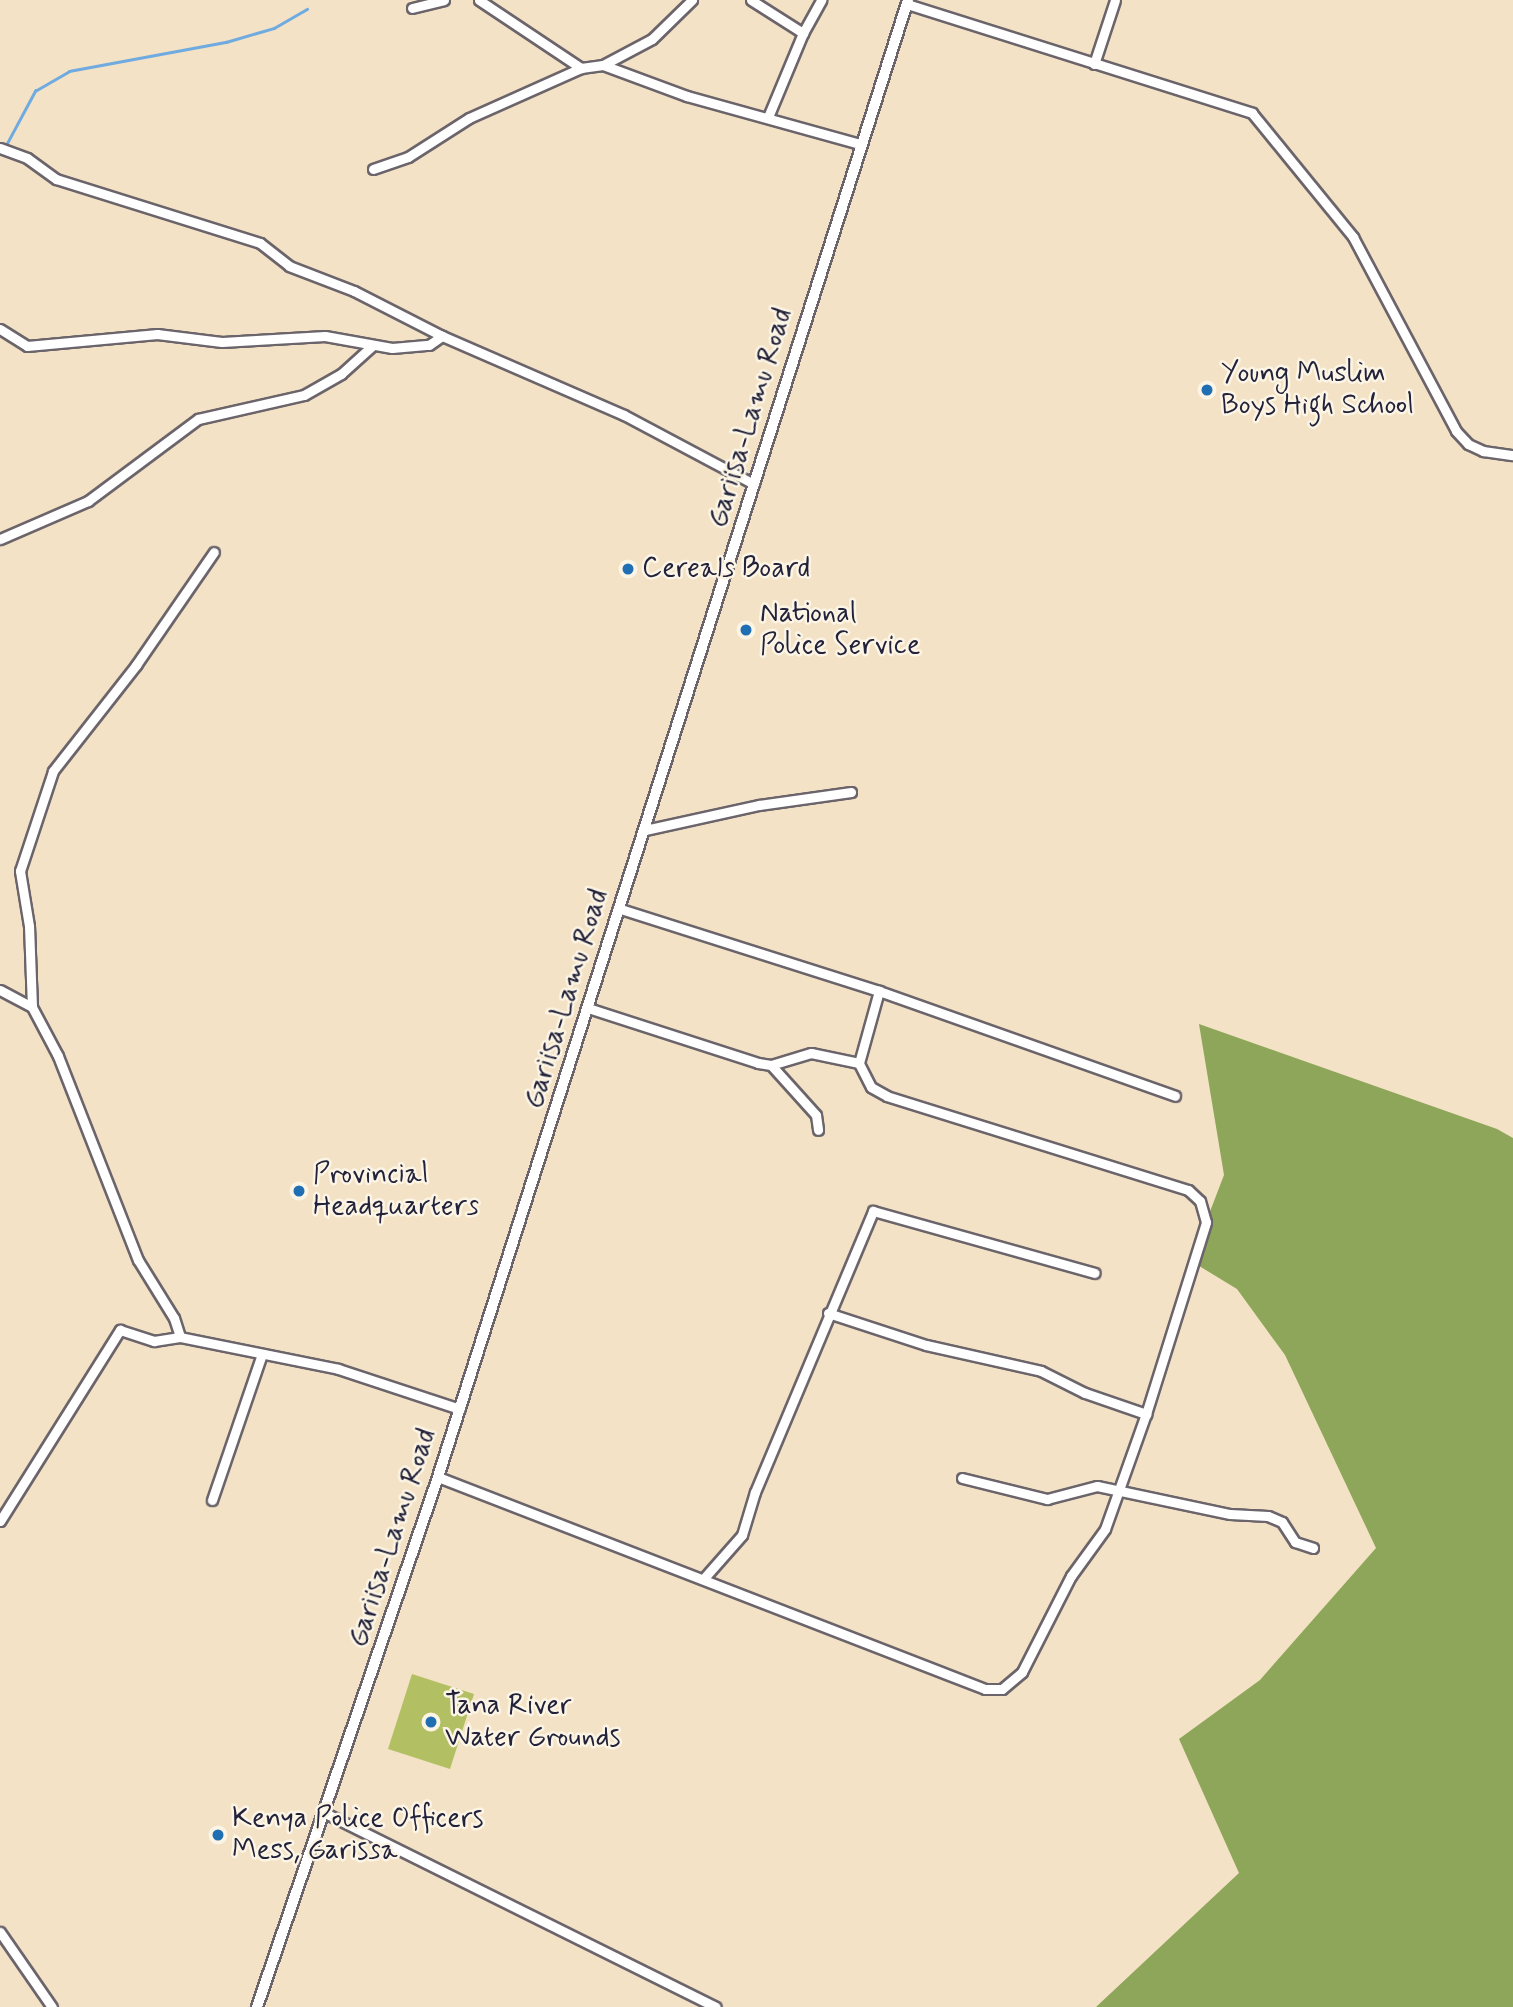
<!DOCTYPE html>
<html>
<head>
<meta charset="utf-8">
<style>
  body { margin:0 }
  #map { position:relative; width:1513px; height:2007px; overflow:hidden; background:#f3e2c5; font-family:Mynerve,sans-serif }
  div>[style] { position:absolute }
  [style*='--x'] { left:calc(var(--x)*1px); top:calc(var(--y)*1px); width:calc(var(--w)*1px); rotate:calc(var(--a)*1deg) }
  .green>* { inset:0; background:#b2c063 }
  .forest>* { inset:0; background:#8da659 }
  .stream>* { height:2.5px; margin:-1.25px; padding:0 1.25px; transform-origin:1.25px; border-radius:1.25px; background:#6faae0 }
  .roads { filter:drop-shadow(2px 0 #6b656b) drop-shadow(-2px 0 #6b656b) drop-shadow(0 2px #6b656b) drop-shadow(0 -2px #6b656b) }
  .minor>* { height:9px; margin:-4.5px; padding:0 4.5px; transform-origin:4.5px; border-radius:4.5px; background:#fff }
  .tertiary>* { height:10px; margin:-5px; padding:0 5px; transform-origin:5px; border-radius:5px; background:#fff }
  .dots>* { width:19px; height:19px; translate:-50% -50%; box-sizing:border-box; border:4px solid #fcf5e5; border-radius:50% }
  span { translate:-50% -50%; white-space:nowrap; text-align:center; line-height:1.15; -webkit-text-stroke:5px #fcf5e5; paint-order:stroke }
  .poi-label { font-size:28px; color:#22223b }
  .left { translate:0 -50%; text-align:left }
  .street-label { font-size:28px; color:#22223b }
</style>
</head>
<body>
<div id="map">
  <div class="green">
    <i style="clip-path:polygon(412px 1674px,474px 1694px,450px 1769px,388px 1749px)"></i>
  </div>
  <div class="forest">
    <i style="clip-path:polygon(1199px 1024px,1497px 1129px,1513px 1138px,1513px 2007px,1096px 2007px,1239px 1873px,1179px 1739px,1260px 1680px,1376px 1548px,1285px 1355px,1237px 1289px,1191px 1261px,1224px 1175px)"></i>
  </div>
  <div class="stream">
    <i style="--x:5;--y:147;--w:64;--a:-61.8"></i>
    <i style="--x:35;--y:91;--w:39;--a:-30"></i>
    <i style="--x:69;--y:71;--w:160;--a:-10.5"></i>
    <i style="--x:226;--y:42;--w:50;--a:-16.3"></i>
    <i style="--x:274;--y:28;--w:38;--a:-30"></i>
  </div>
  <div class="roads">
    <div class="minor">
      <i style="--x:479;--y:0;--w:123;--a:33.7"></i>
      <i style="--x:751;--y:0;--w:62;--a:32.4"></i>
      <i style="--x:803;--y:33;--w:91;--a:112.6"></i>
      <i style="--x:907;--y:4;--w:362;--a:17.5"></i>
      <i style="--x:1252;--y:113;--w:160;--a:50.8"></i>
      <i style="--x:1353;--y:237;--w:220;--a:62"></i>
      <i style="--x:1456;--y:431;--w:18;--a:47"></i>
      <i style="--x:1468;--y:444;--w:17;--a:25"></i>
      <i style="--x:1483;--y:451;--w:30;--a:8"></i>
      <i style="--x:412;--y:8;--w:33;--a:-14"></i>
      <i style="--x:803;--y:33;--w:38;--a:-61"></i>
      <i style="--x:1094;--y:64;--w:67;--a:-71.8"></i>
      <i style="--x:603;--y:65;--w:55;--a:-28"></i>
      <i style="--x:652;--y:39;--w:56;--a:-44.3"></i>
      <i style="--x:0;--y:148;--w:29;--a:20"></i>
      <i style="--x:27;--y:158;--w:36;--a:36"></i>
      <i style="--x:56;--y:179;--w:214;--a:17.4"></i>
      <i style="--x:260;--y:243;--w:37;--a:38"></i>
      <i style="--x:289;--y:266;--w:70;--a:21"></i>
      <i style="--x:354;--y:291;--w:99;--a:27.1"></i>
      <i style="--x:442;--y:336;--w:198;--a:23.5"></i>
      <i style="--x:624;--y:415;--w:147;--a:28"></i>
      <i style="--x:373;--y:169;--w:37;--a:-19"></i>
      <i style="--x:408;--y:157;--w:72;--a:-32.6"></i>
      <i style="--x:469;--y:118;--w:123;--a:-24.1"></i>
      <i style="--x:581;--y:68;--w:22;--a:-8"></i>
      <i style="--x:603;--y:65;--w:90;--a:20.3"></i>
      <i style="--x:687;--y:96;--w:180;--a:15.5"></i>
      <i style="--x:0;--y:329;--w:32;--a:32"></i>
      <i style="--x:27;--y:346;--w:131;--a:-5.3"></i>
      <i style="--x:157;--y:334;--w:65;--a:7"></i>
      <i style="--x:222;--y:342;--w:103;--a:-3.3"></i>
      <i style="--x:325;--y:336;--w:68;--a:10.2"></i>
      <i style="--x:392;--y:348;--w:37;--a:-5"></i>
      <i style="--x:429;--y:345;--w:16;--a:-35"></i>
      <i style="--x:0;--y:539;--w:96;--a:-23.4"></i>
      <i style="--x:88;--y:501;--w:137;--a:-36.7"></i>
      <i style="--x:198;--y:419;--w:109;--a:-12.8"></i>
      <i style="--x:304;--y:395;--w:43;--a:-29.6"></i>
      <i style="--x:341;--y:374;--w:42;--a:-42.1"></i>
      <i style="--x:645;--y:830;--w:117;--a:-12.4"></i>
      <i style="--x:759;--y:805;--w:93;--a:-8"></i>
      <i style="--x:0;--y:990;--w:36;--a:28"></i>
      <i style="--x:32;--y:1007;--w:55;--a:62"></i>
      <i style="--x:58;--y:1056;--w:219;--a:68.6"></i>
      <i style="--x:138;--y:1260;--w:68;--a:58.2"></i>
      <i style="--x:174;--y:1318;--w:20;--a:72"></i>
      <i style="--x:879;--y:991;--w:314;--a:19.5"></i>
      <i style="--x:32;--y:1007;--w:81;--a:-92.1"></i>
      <i style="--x:29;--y:926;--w:56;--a:-99.3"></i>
      <i style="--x:20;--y:871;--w:105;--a:-71.7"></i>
      <i style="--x:53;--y:771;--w:135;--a:-51.9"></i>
      <i style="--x:136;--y:665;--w:137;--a:-55.4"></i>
      <i style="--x:588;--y:1008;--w:179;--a:17.9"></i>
      <i style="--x:758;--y:1063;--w:13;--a:9"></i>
      <i style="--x:771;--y:1065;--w:42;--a:-16.7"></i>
      <i style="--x:811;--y:1053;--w:49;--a:11.8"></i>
      <i style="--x:771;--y:1065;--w:67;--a:48"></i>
      <i style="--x:816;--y:1115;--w:15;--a:82"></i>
      <i style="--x:828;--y:1313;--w:103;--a:18.1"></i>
      <i style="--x:926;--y:1345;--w:118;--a:12.7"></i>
      <i style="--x:1041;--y:1371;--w:49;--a:26.6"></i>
      <i style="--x:1085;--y:1393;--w:65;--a:19"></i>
      <i style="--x:438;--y:1477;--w:587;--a:21.18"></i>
      <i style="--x:985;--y:1689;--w:17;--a:0"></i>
      <i style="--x:1002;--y:1689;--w:26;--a:-40"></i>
      <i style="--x:1022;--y:1672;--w:108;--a:-63"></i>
      <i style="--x:1071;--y:1576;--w:58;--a:-54.1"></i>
      <i style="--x:1105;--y:1529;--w:122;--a:-70.4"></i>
      <i style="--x:1146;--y:1414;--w:201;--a:-72.6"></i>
      <i style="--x:1206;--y:1222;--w:22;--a:-106"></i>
      <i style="--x:1200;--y:1201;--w:16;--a:-137"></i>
      <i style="--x:1188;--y:1190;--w:315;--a:-162.7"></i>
      <i style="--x:887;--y:1096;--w:18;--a:-151"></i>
      <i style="--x:871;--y:1087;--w:27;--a:-117"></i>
      <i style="--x:859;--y:1063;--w:75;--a:-74.5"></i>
      <i style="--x:879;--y:991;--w:274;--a:-162.4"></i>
      <i style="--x:962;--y:1478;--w:88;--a:13.9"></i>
      <i style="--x:1047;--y:1499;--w:52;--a:-14.6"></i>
      <i style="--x:1097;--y:1486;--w:136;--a:11.9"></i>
      <i style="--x:1230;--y:1514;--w:38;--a:3"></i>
      <i style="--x:1268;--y:1516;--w:15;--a:23"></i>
      <i style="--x:1282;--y:1522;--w:24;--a:57"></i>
      <i style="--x:1295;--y:1542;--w:19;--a:18"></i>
      <i style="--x:212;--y:1500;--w:154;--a:-71.1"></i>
      <i style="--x:0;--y:1521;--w:226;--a:-57.9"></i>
      <i style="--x:120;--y:1330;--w:36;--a:18"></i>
      <i style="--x:154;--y:1341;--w:26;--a:-9"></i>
      <i style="--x:180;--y:1337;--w:161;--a:11.4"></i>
      <i style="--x:338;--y:1369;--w:128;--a:18.2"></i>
      <i style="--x:705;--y:1577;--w:56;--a:-48.6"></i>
      <i style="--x:742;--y:1535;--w:45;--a:-73.2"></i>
      <i style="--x:755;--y:1492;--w:305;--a:-67.2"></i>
      <i style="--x:873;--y:1211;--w:230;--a:15.6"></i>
      <i style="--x:325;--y:1813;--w:436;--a:26.4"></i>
      <i style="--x:0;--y:1932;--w:91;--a:55.3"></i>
    </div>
    <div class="tertiary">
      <i style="--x:257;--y:2007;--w:560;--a:-71.14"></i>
      <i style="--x:438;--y:1477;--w:1550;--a:-72.35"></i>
    </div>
  </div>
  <div class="dots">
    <i style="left:1207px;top:390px;background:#1f6fb2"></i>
    <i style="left:628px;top:569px;background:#1f6fb2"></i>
    <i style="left:746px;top:630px;background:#1f6fb2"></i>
    <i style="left:299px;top:1191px;background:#1f6fb2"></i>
    <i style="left:431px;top:1722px;background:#1f6fb2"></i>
    <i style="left:218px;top:1835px;background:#1f6fb2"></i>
  </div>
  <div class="poi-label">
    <span class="left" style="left:1221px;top:390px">Young Muslim<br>Boys High School</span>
    <span class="left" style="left:642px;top:569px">Cereals Board</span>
    <span class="left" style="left:760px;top:630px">National<br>Police Service</span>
    <span class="left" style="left:313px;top:1191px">Provincial<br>Headquarters</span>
    <span class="left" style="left:445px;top:1722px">Tana River<br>Water Grounds</span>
    <span class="left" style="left:232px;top:1835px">Kenya Police Officers<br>Mess, Garissa</span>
  </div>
  <div class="street-label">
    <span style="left:751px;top:418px;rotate:-73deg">Gariisa-Lamu Road</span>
    <span style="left:567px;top:999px;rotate:-73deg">Gariisa-Lamu Road</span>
    <span style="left:393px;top:1538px;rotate:-72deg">Gariisa-Lamu Road</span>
  </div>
</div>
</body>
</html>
